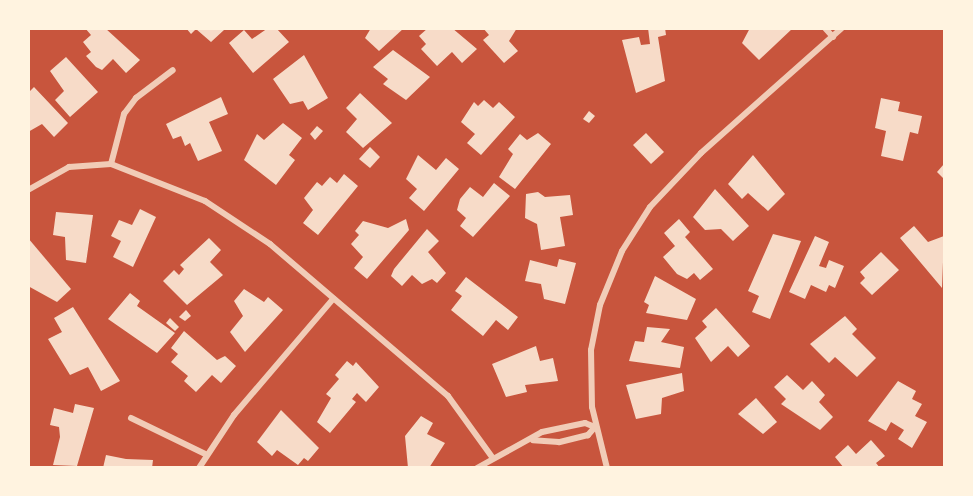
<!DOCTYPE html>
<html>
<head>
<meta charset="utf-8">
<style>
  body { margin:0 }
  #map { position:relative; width:973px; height:496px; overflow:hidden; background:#c8553d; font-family:"Sofia Sans Condensed",sans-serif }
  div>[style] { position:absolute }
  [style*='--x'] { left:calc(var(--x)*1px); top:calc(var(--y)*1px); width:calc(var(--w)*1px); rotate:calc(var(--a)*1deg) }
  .building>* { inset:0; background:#f7dbc8 }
  .minor>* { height:6px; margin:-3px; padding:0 3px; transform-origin:3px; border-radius:3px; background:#f1ccb7 }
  span { translate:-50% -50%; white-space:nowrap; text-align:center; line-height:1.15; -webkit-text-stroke:6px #fff3e0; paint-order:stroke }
  .frame { position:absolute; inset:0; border:30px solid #fff3e0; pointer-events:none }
</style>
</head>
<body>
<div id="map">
  <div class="building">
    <i style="clip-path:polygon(85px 28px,105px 28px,140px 60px,126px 73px,113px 59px,102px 70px,96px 67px,86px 56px,91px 52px,83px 42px,91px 35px)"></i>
    <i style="clip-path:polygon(186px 28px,223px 28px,224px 30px,211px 42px,196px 29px,191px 34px)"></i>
    <i style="clip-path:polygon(268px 28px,276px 28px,289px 42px,253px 73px,229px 43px,244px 30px,252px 39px)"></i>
    <i style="clip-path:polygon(371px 28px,404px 28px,379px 51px,365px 38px)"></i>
    <i style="clip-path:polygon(428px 28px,452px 28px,477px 49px,462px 63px,452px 52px,437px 66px,421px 49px,426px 44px,419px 36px)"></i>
    <i style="clip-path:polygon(483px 28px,517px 28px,509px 41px,518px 51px,504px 63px,483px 40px,489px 35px)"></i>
    <i style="clip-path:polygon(648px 28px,665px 28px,666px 35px,658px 37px,665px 81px,636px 93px,622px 40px,639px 37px,641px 45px,650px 44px)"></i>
    <i style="clip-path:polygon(750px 28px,793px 28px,759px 60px,742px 43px)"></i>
    <i style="clip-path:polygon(393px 50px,430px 77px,406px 100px,383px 84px,388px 79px,373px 67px)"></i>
    <i style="clip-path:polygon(304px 55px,328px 98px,308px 110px,303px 101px,290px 104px,273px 79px)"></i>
    <i style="clip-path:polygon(66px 57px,98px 92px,70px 117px,55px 100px,64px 91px,50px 71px)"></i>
    <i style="clip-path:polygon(34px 87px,68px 123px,54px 137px,42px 124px,28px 132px,28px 93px)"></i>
    <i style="clip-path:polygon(360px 93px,392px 123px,363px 148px,346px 132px,357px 119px,346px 108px)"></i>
    <i style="clip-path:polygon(221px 97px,228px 114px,209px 122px,222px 151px,198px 161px,190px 143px,185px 146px,181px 136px,173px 139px,166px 124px)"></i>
    <i style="clip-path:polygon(881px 98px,900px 102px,898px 111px,922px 116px,918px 134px,910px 132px,903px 161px,881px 156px,886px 131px,875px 128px)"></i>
    <i style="clip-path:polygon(484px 100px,493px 108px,499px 102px,515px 117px,481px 155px,467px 143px,475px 134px,461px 122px,474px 102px,478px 106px)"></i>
    <i style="clip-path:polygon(589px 111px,595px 116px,589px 123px,583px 119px)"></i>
    <i style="clip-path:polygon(283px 123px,302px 138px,289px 155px,295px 160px,276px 185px,244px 160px,257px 134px,264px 140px)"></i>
    <i style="clip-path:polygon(317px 126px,323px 131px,315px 140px,310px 134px)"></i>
    <i style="clip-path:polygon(538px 133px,551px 144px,515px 189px,499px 177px,513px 154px,508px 149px,520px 134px,527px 140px)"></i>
    <i style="clip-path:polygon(646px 133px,664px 152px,651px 164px,633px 145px)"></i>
    <i style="clip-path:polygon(370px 147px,380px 157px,370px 168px,359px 159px)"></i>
    <i style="clip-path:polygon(418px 155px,436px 170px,446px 158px,459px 169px,424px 211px,409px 198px,417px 189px,406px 179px)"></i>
    <i style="clip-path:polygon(753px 155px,785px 194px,768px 211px,748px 193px,742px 199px,728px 184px)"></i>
    <i style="clip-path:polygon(944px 164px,944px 179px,937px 172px)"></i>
    <i style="clip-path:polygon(344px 174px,358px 186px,318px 235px,303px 223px,313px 210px,304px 198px,317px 182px,322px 186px,330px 177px,337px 183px)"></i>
    <i style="clip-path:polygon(494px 183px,510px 196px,473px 237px,460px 226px,466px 218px,457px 210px,460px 199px,470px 187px,483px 197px)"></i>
    <i style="clip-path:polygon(715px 189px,749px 226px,733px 241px,721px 229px,705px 230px,693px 217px)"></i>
    <i style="clip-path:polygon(538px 192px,545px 197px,570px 195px,573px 215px,560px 217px,565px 246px,541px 250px,537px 224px,525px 218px,526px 194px)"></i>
    <i style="clip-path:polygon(140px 209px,156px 217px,133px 267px,113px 257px,121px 241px,111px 236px,119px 220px,132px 225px)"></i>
    <i style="clip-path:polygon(56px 212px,93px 215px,86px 263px,66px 260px,65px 237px,53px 235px)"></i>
    <i style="clip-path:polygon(406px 219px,409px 230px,367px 279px,354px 268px,363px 257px,351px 244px,359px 235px,355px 231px,363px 221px,388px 228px)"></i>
    <i style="clip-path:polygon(679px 219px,690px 232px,685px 237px,713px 269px,700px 280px,694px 273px,687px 279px,677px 274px,663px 257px,675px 246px,664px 233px)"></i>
    <i style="clip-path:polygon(914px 226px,928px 242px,944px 236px,942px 288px,900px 238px)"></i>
    <i style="clip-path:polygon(427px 229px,439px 241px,428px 252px,446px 273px,437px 283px,432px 279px,422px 284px,412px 275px,402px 286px,391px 276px,394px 269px)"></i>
    <i style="clip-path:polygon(773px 234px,801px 241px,770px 319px,752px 312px,759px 296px,748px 291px)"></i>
    <i style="clip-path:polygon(815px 236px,829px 242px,819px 266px,826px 268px,829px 260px,844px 266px,835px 288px,829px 285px,826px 292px,811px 285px,805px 299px,789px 292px)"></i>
    <i style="clip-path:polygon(28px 238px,71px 289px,57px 302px,28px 286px)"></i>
    <i style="clip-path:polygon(209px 238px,221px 250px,210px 262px,223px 275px,187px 305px,163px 281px,174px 270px,179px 275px,184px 269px,180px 265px)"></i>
    <i style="clip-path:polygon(881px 252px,899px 270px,872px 295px,860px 283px,865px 278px,860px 272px)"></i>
    <i style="clip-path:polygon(559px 259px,576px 263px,565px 304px,544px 299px,541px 284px,525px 281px,530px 260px,557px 267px)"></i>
    <i style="clip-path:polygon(655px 276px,696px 299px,687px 320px,646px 313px,649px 305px,644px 302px)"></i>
    <i style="clip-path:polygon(466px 277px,518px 317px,508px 330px,496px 320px,483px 336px,451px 310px,462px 296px,455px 291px)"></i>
    <i style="clip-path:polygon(244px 289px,264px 302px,268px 297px,283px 310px,245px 352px,230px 332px,243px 316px,234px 301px)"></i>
    <i style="clip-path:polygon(130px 293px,140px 301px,137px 306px,175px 333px,157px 353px,108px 319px)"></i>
    <i style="clip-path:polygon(73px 307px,120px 381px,101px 391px,88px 367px,70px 375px,48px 339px,62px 332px,54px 318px)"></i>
    <i style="clip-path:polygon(716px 308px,750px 346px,738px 357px,728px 346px,711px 362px,695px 338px,707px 327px,702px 321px)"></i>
    <i style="clip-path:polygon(186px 310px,191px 316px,185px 321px,179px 317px)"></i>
    <i style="clip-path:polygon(845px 316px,857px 329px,852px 334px,876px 358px,857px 377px,835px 357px,829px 363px,810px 344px)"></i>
    <i style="clip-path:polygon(170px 318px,179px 327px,175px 331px,166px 323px)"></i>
    <i style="clip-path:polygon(647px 327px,670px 329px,661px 342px,684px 347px,680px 368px,629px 361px,635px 341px,644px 342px)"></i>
    <i style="clip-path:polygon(184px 331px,217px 360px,225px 356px,236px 366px,221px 383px,212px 375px,196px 392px,184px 381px,188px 376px,171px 362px,178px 354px,171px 348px)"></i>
    <i style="clip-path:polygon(536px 346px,540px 361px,553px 358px,558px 381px,525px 385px,527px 392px,506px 397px,492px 364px)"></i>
    <i style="clip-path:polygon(347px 361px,353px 366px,356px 362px,379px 387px,366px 402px,357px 393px,352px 399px,356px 402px,330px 433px,317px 422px,331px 398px,326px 394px,339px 379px,335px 375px)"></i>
    <i style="clip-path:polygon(682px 373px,684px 391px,662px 398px,661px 414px,636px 419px,626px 385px)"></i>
    <i style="clip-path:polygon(787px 375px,803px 390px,812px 381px,825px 395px,819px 402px,833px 417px,820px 430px,781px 404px,786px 399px,774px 387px)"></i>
    <i style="clip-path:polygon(898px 381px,916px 391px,912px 399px,922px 404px,915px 416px,927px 422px,912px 448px,898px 439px,904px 430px,891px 422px,886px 431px,868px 421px)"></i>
    <i style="clip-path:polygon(756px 398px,777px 422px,763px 434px,738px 414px)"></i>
    <i style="clip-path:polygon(75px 404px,94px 408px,77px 466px,53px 465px,60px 437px,59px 427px,50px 425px,54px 408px,73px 413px)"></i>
    <i style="clip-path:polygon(281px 410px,319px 448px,308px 461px,304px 458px,298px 465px,277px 450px,272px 456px,257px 442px)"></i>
    <i style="clip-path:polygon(421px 416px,433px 423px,427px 434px,445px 443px,429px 468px,408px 468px,405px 436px)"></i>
    <i style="clip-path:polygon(871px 440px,885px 456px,876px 463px,880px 468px,844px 468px,835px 457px,848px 445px,856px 454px)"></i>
    <i style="clip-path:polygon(106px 455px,126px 459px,153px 460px,152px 468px,103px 468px)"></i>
  </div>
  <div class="minor">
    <i style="--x:825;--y:28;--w:12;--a:48"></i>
    <i style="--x:111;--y:164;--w:52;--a:-75.4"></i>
    <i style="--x:124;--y:114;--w:20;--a:-53"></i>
    <i style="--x:136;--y:98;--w:46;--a:-37.1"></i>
    <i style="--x:28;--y:190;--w:47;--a:-29.3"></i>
    <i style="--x:69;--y:167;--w:42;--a:-4.1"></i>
    <i style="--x:111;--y:164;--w:101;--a:21.5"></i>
    <i style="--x:205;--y:201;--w:78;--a:33.5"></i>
    <i style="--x:270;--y:244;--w:234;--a:40.5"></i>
    <i style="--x:448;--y:396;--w:75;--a:54.2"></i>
    <i style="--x:131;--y:418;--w:82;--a:25.9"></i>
    <i style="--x:199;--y:468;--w:64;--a:-56.6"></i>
    <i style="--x:234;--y:415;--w:153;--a:-49.5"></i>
    <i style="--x:477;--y:468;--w:74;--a:-29"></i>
    <i style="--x:542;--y:432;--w:44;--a:-11.8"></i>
    <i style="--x:585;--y:423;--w:11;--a:22"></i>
    <i style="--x:595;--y:427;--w:11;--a:131"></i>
    <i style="--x:588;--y:435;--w:30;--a:166"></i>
    <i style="--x:559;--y:442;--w:26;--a:-176"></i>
    <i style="--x:607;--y:468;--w:63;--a:-103.8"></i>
    <i style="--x:592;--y:407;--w:57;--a:-91"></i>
    <i style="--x:591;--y:350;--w:46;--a:-78.7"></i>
    <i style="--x:600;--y:305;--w:58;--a:-67.8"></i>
    <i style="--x:622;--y:251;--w:52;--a:-57.5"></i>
    <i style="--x:650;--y:207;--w:74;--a:-46.6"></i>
    <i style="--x:701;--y:153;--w:188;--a:-41.6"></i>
  </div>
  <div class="frame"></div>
</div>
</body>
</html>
